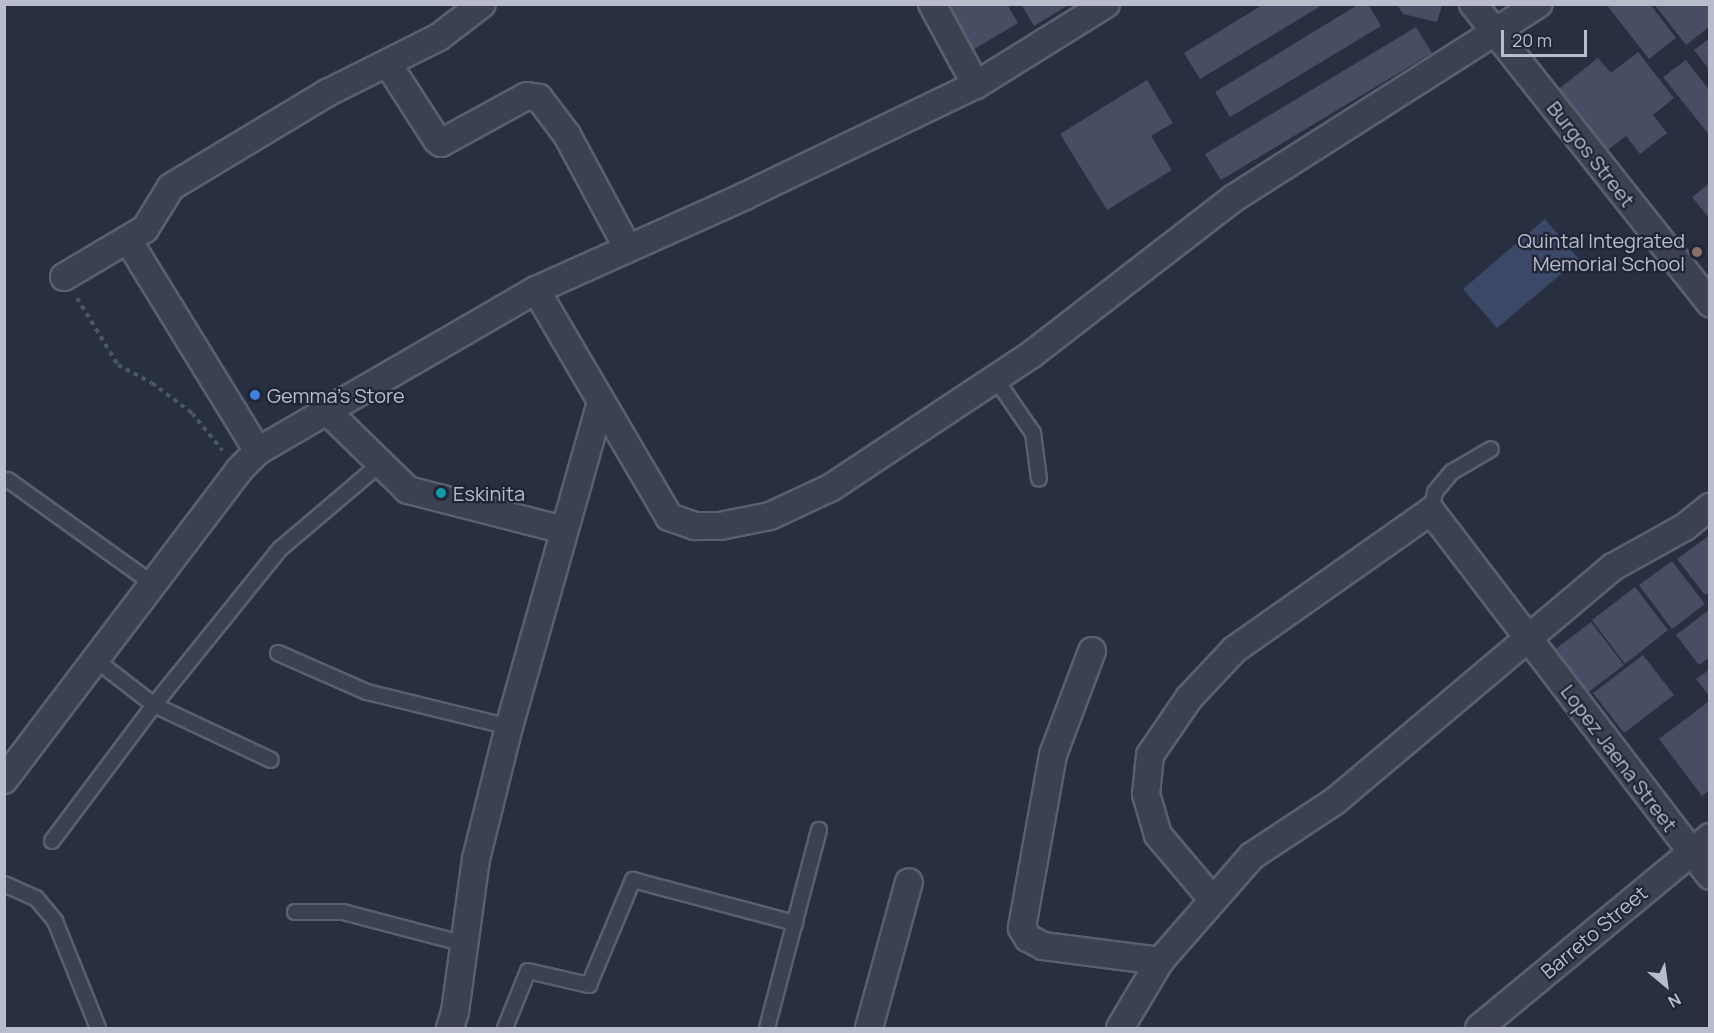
<!DOCTYPE html>
<html>
<head>
<meta charset="utf-8">
<style>
  body { margin:0 }
  #map { position:relative; width:1714px; height:1033px; overflow:hidden; background:#272f41; font-family:Manrope,sans-serif }
  div>[style] { position:absolute }
  [style*='--x'] { left:calc(var(--x)*1px); top:calc(var(--y)*1px); width:calc(var(--w)*1px); rotate:calc(var(--a)*1deg) }
  .water>* { inset:0; background:#3c4868 }
  .building>* { inset:0; background:#474e63 }
  .path>* { height:4px; margin-top:-2px; transform-origin:0; background:repeating-linear-gradient(90deg,#48595f 0 4.5px,transparent 0 9px) }
  .roads { filter:drop-shadow(2px 0 #5a5f6f) drop-shadow(-2px 0 #5a5f6f) drop-shadow(0 2px #5a5f6f) drop-shadow(0 -2px #5a5f6f) }
  .service>* { height:14px; margin:-7px; padding:0 7px; transform-origin:7px; border-radius:7px; background:#3c4151 }
  .minor>* { height:26px; margin:-13px; padding:0 13px; transform-origin:13px; border-radius:13px; background:#3c4151 }
  .dots>* { width:16px; height:16px; translate:-50% -50%; box-sizing:border-box; border:3px solid #202637; border-radius:50% }
  span { translate:-50% -50%; white-space:nowrap; text-align:center; line-height:1.15; -webkit-text-stroke:4.5px #202637; paint-order:stroke }
  .street-label { font-size:20px; color:#b9bdcb }
  .poi-label { font-size:20px; color:#b9bdcb }
  .right { translate:-100% -50%; text-align:right }
  .left { translate:0 -50%; text-align:left }
  .frame { position:absolute; inset:0; border:6px solid #b9bdcb; pointer-events:none }
  .north { position:absolute; left:1636px; top:955px; width:60px; height:60px; -webkit-text-stroke:4px #202637; paint-order:stroke; rotate:151deg; font-size:16px; font-weight:700; line-height:24px; text-align:center; color:#b9bdcb }
  .north::after { content:''; display:block; margin:auto; width:21px; height:27px; background:#b9bdcb; clip-path:polygon(50% 0,100% 100%,50% 72%,0 100%) }
  .scale { position:absolute; left:1501px; top:30px; width:86px; height:27px; box-sizing:border-box; border:3px solid #b9bdcb; border-top:0; padding-left:8px; font-size:18px; line-height:21px; white-space:nowrap; color:#b9bdcb; -webkit-text-stroke:4px #202637; paint-order:stroke }
</style>
</head>
<body>
<div id="map">
  <div class="water">
    <i style="clip-path:polygon(1545px 219px,1579px 259px,1497px 328px,1463px 289px)"></i>
  </div>
  <div class="building">
    <i style="clip-path:polygon(940px 4px,1007px 4px,1018px 23px,968px 53px)"></i>
    <i style="clip-path:polygon(1021px 4px,1070px 4px,1034px 26px)"></i>
    <i style="clip-path:polygon(1264px 4px,1324px 4px,1200px 79px,1184px 53px)"></i>
    <i style="clip-path:polygon(1359px 4px,1368px 4px,1381px 26px,1230px 117px,1215px 92px)"></i>
    <i style="clip-path:polygon(1606px 4px,1650px 4px,1676px 38px,1649px 59px)"></i>
    <i style="clip-path:polygon(1654px 4px,1710px 4px,1710px 26px,1686px 45px)"></i>
    <i style="clip-path:polygon(1397px 5px,1442px 5px,1437px 22px,1403px 14px)"></i>
    <i style="clip-path:polygon(1416px 27px,1432px 53px,1221px 180px,1205px 154px)"></i>
    <i style="clip-path:polygon(1710px 38px,1710px 71px,1694px 50px)"></i>
    <i style="clip-path:polygon(1638px 52px,1674px 98px,1653px 115px,1667px 133px,1640px 154px,1626px 136px,1605px 152px,1556px 91px,1598px 58px,1611px 73px)"></i>
    <i style="clip-path:polygon(1686px 60px,1710px 91px,1710px 136px,1663px 77px)"></i>
    <i style="clip-path:polygon(1147px 80px,1173px 123px,1151px 136px,1172px 170px,1107px 210px,1060px 134px)"></i>
    <i style="clip-path:polygon(1710px 183px,1710px 219px,1692px 197px)"></i>
    <i style="clip-path:polygon(1710px 535px,1710px 592px,1705px 595px,1677px 559px)"></i>
    <i style="clip-path:polygon(1672px 561px,1705px 604px,1672px 629px,1639px 585px)"></i>
    <i style="clip-path:polygon(1635px 587px,1668px 630px,1625px 664px,1592px 620px)"></i>
    <i style="clip-path:polygon(1710px 609px,1710px 657px,1699px 665px,1676px 635px)"></i>
    <i style="clip-path:polygon(1591px 622px,1624px 665px,1582px 697px,1549px 654px)"></i>
    <i style="clip-path:polygon(1643px 655px,1674px 695px,1624px 733px,1593px 693px)"></i>
    <i style="clip-path:polygon(1710px 669px,1710px 697px,1696px 679px)"></i>
    <i style="clip-path:polygon(1708px 702px,1710px 790px,1702px 796px,1659px 739px)"></i>
  </div>
  <div class="path">
    <i style="--x:77;--y:298;--w:79;--a:58.5"></i>
    <i style="--x:118;--y:365;--w:38;--a:28"></i>
    <i style="--x:152;--y:383;--w:50;--a:36.9"></i>
    <i style="--x:192;--y:413;--w:48;--a:51"></i>
  </div>
  <div class="roads">
    <div class="service">
      <i style="--x:995;--y:378;--w:67;--a:55.4"></i>
      <i style="--x:1033;--y:433;--w:46;--a:82.6"></i>
      <i style="--x:8;--y:480;--w:178;--a:35.6"></i>
      <i style="--x:1431;--y:511;--w:19;--a:-78"></i>
      <i style="--x:1435;--y:492;--w:26;--a:-50"></i>
      <i style="--x:1452;--y:472;--w:45;--a:-30.5"></i>
      <i style="--x:278;--y:653;--w:97;--a:23.7"></i>
      <i style="--x:367;--y:692;--w:146;--a:13.8"></i>
      <i style="--x:96;--y:660;--w:73;--a:37.8"></i>
      <i style="--x:154;--y:705;--w:129;--a:25.2"></i>
      <i style="--x:52;--y:841;--w:170;--a:-53.1"></i>
      <i style="--x:154;--y:705;--w:201;--a:-51.1"></i>
      <i style="--x:280;--y:549;--w:133;--a:-40.4"></i>
      <i style="--x:4;--y:884;--w:35;--a:24"></i>
      <i style="--x:36;--y:898;--w:30;--a:50"></i>
      <i style="--x:55;--y:921;--w:115;--a:68.1"></i>
      <i style="--x:295;--y:912;--w:48;--a:0"></i>
      <i style="--x:343;--y:912;--w:126;--a:14.7"></i>
      <i style="--x:505;--y:1028;--w:61;--a:-68"></i>
      <i style="--x:528;--y:971;--w:63;--a:12.9"></i>
      <i style="--x:589;--y:985;--w:114;--a:-67.3"></i>
      <i style="--x:633;--y:880;--w:168;--a:14.9"></i>
      <i style="--x:767;--y:1028;--w:205;--a:-75.3"></i>
    </div>
    <div class="minor">
      <i style="--x:932;--y:4;--w:92;--a:61.5"></i>
      <i style="--x:1473;--y:4;--w:382;--a:51.6"></i>
      <i style="--x:388;--y:64;--w:90;--a:57.2"></i>
      <i style="--x:437;--y:140;--w:5;--a:37"></i>
      <i style="--x:441;--y:143;--w:98;--a:-28.7"></i>
      <i style="--x:527;--y:96;--w:12;--a:9"></i>
      <i style="--x:539;--y:98;--w:46;--a:52.9"></i>
      <i style="--x:567;--y:135;--w:129;--a:61.8"></i>
      <i style="--x:128;--y:240;--w:248;--a:58.4"></i>
      <i style="--x:64;--y:277;--w:94;--a:-30.7"></i>
      <i style="--x:145;--y:229;--w:49;--a:-58.2"></i>
      <i style="--x:171;--y:187;--w:182;--a:-31.1"></i>
      <i style="--x:327;--y:93;--w:125;--a:-26.6"></i>
      <i style="--x:439;--y:37;--w:54;--a:-37.5"></i>
      <i style="--x:536;--y:290;--w:263;--a:59.6"></i>
      <i style="--x:669;--y:517;--w:28;--a:19"></i>
      <i style="--x:695;--y:526;--w:25;--a:0"></i>
      <i style="--x:720;--y:526;--w:51;--a:-11.3"></i>
      <i style="--x:770;--y:516;--w:68;--a:-25.1"></i>
      <i style="--x:832;--y:487;--w:240;--a:-33.6"></i>
      <i style="--x:1032;--y:354;--w:255;--a:-37.7"></i>
      <i style="--x:1234;--y:198;--w:361;--a:-32.5"></i>
      <i style="--x:328;--y:412;--w:112;--a:44.3"></i>
      <i style="--x:408;--y:490;--w:161;--a:14.4"></i>
      <i style="--x:1092;--y:651;--w:111;--a:110.6"></i>
      <i style="--x:1053;--y:755;--w:176;--a:100.2"></i>
      <i style="--x:1022;--y:928;--w:12;--a:59"></i>
      <i style="--x:1028;--y:938;--w:17;--a:28"></i>
      <i style="--x:1043;--y:946;--w:118;--a:7.3"></i>
      <i style="--x:4;--y:780;--w:389;--a:-52.8"></i>
      <i style="--x:239;--y:470;--w:27;--a:-45"></i>
      <i style="--x:258;--y:451;--w:321;--a:-30.1"></i>
      <i style="--x:536;--y:290;--w:229;--a:-24.2"></i>
      <i style="--x:745;--y:196;--w:256;--a:-25.7"></i>
      <i style="--x:976;--y:85;--w:153;--a:-31.9"></i>
      <i style="--x:1213;--y:900;--w:85;--a:-130.2"></i>
      <i style="--x:1158;--y:835;--w:43;--a:-106.3"></i>
      <i style="--x:1146;--y:794;--w:39;--a:-84"></i>
      <i style="--x:1150;--y:755;--w:69;--a:-55.6"></i>
      <i style="--x:1189;--y:698;--w:66;--a:-46.8"></i>
      <i style="--x:1234;--y:650;--w:241;--a:-35.2"></i>
      <i style="--x:1431;--y:511;--w:459;--a:52.6"></i>
      <i style="--x:450;--y:1028;--w:17;--a:-73"></i>
      <i style="--x:455;--y:1012;--w:154;--a:-82.2"></i>
      <i style="--x:476;--y:859;--w:136;--a:-76"></i>
      <i style="--x:509;--y:727;--w:338;--a:-74.2"></i>
      <i style="--x:869;--y:1028;--w:151;--a:-74.7"></i>
      <i style="--x:1120;--y:1028;--w:78;--a:-59.2"></i>
      <i style="--x:1160;--y:961;--w:140;--a:-48.8"></i>
      <i style="--x:1252;--y:856;--w:100;--a:-33.5"></i>
      <i style="--x:1335;--y:801;--w:363;--a:-40.1"></i>
      <i style="--x:1613;--y:567;--w:82;--a:-29.1"></i>
      <i style="--x:1685;--y:527;--w:32;--a:-39"></i>
      <i style="--x:1479;--y:1028;--w:300;--a:-39.6"></i>
    </div>
  </div>
  <div class="dots">
    <i style="left:1697px;top:252px;background:#8d6e63"></i>
    <i style="left:255px;top:395px;background:#3f7fe0"></i>
    <i style="left:441px;top:493px;background:#0f9aa8"></i>
  </div>
  <div class="street-label">
    <span style="left:1591px;top:154px;rotate:52deg">Burgos Street</span>
    <span style="left:1619px;top:758px;rotate:53deg">Lopez Jaena Street</span>
    <span style="left:1594px;top:932px;rotate:-40deg">Barreto Street</span>
  </div>
  <div class="poi-label">
    <span class="right" style="left:1685px;top:252px">Quintal Integrated<br>Memorial School</span>
    <span class="left" style="left:267px;top:395px">Gemma's Store</span>
    <span class="left" style="left:453px;top:493px">Eskinita</span>
  </div>
  <div class="frame"></div>
  <div class="north">N</div>
  <div class="scale">20 m</div>
</div>
</body>
</html>
